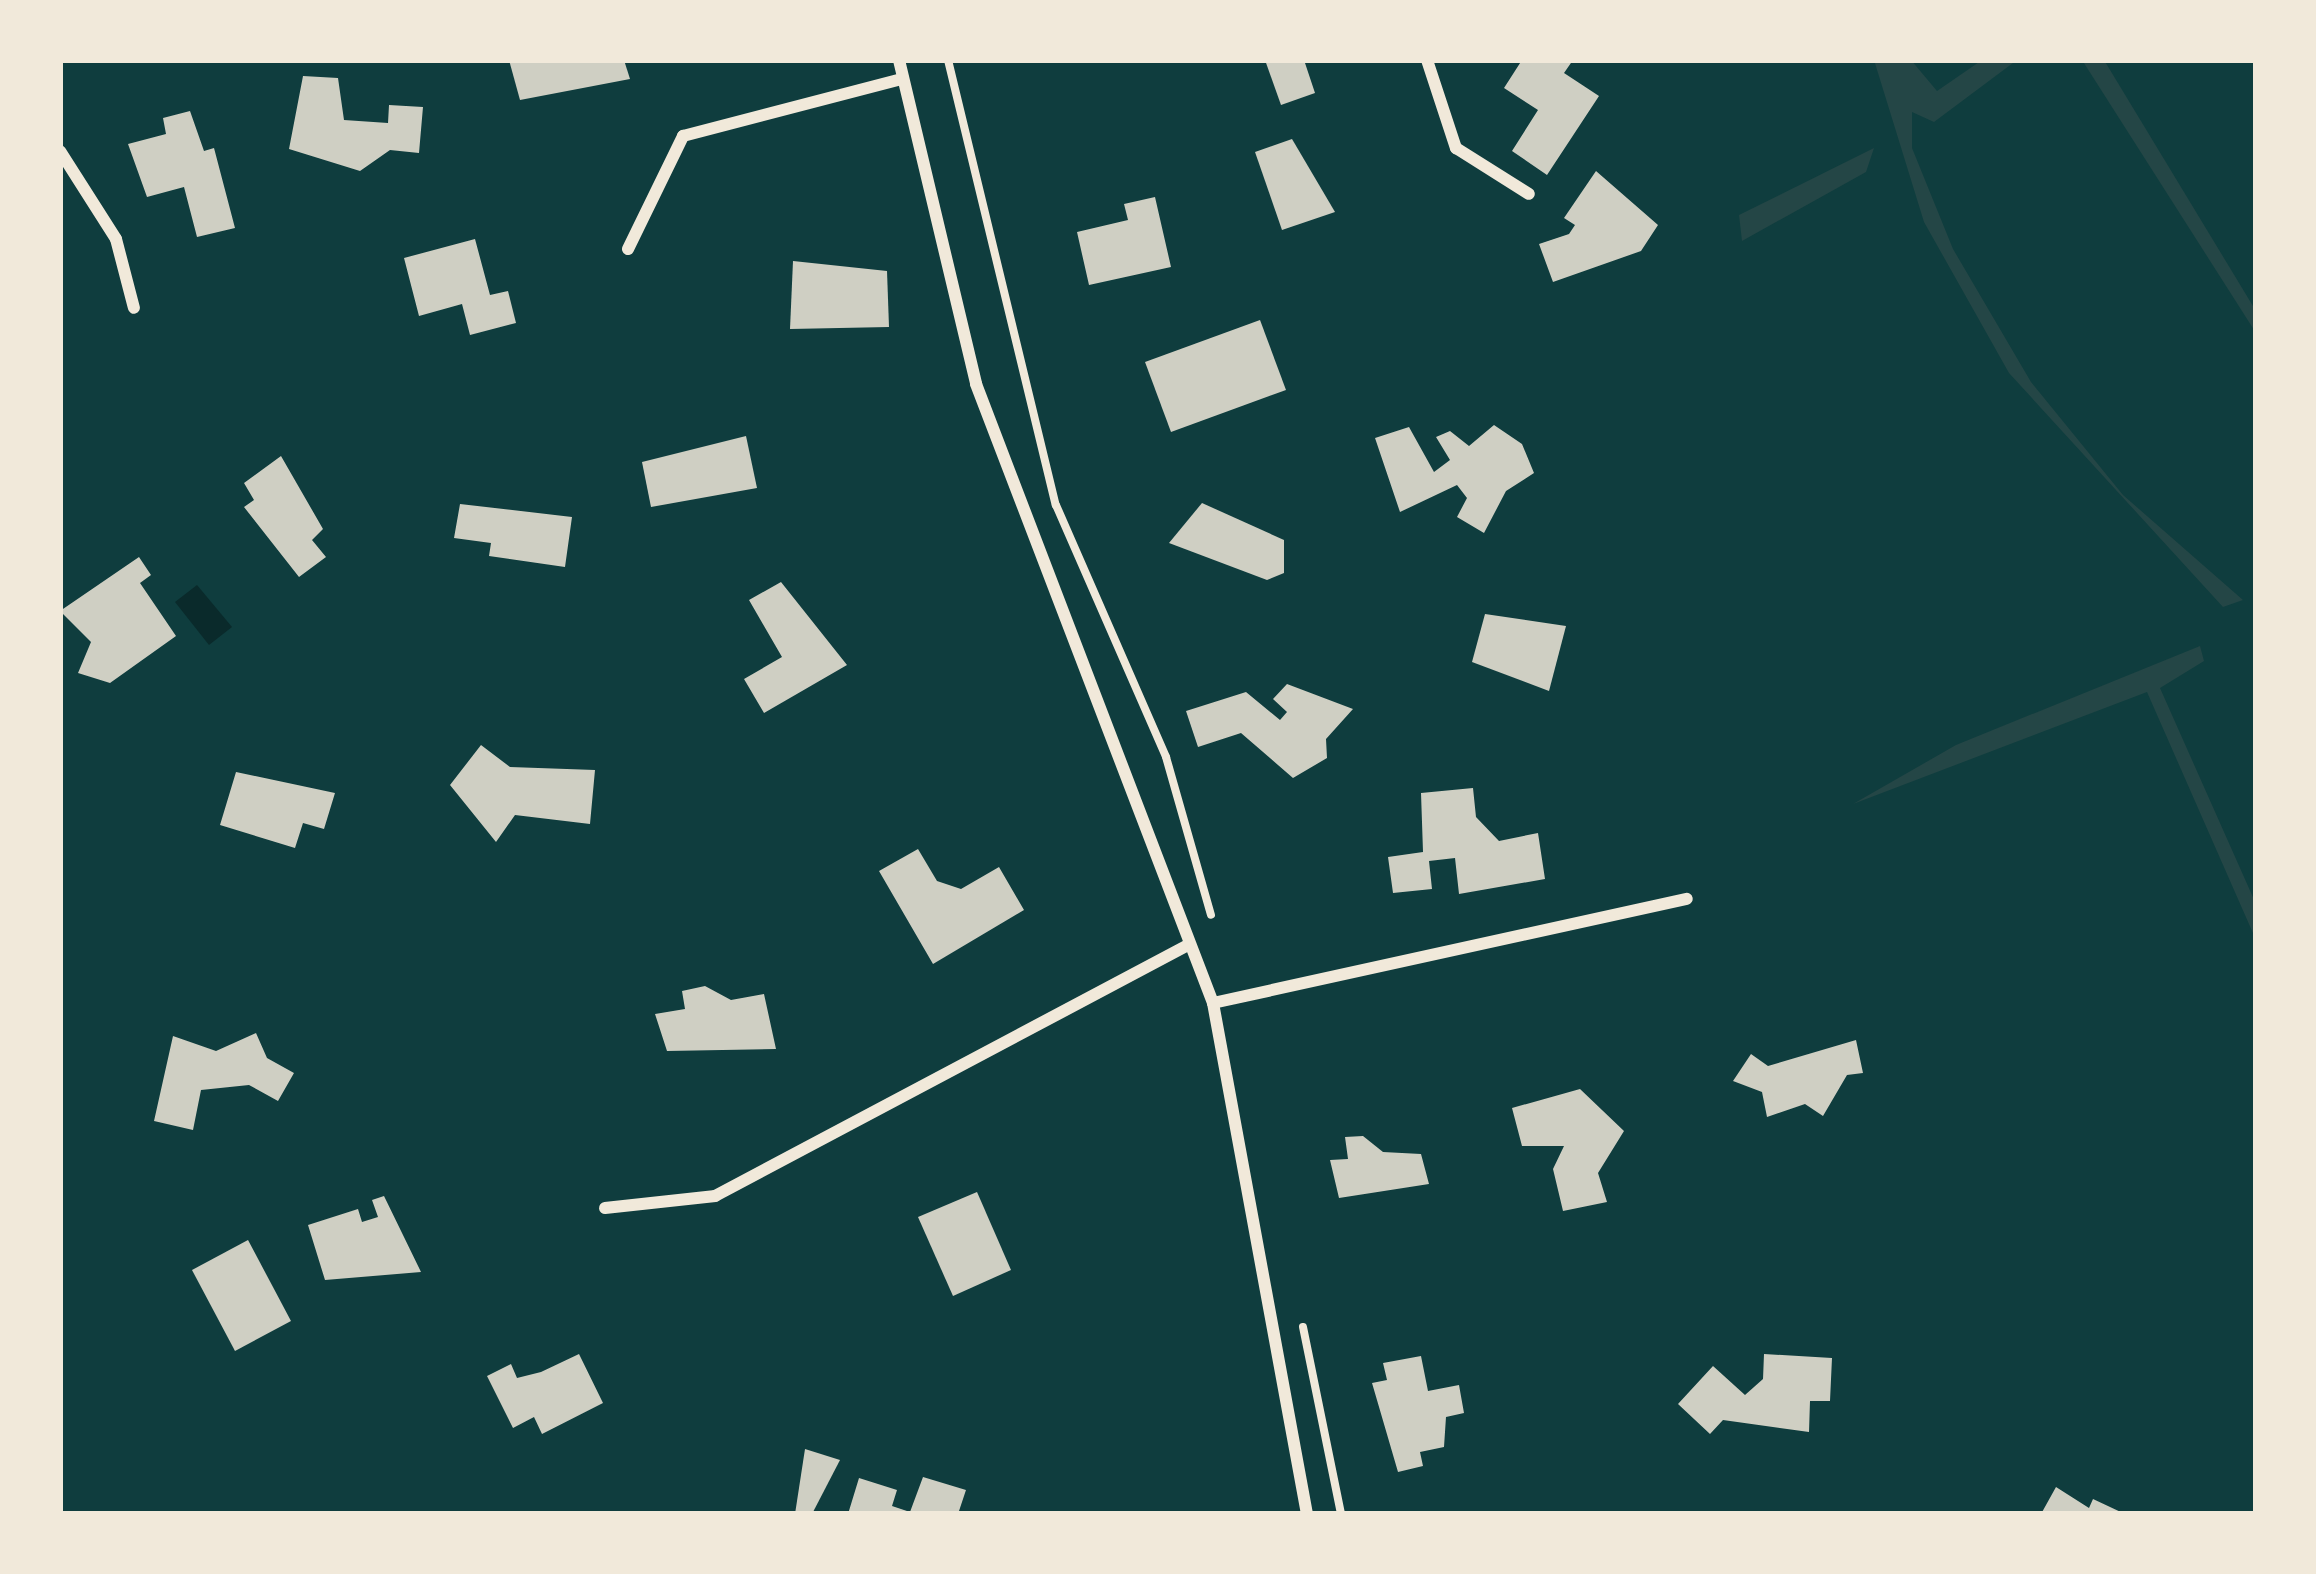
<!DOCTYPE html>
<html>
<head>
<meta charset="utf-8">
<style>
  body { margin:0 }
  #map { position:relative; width:2316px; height:1574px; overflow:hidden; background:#0f3d3e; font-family:Rubik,sans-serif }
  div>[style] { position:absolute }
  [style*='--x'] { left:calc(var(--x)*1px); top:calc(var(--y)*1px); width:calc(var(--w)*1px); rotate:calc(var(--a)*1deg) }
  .green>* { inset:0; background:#244646 }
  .water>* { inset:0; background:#0a2a2b }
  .building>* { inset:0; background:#cfcfc3 }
  .path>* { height:8px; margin:-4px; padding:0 4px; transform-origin:4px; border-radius:4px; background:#f1e9da }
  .minor>* { height:12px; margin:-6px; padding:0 6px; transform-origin:6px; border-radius:6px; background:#f1e9da }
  span { translate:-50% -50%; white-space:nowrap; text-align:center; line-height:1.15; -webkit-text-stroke:9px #f1e9da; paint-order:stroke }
  .frame { position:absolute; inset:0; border:63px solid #f1e9da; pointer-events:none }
</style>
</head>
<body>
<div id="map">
  <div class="green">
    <i style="clip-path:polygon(1874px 60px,1911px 60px,1937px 91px,1982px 60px,2017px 60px,1934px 122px,1912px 112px,1912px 148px,1953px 249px,2031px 382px,2123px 495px,2243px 600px,2223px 607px,2009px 373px,1924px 222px)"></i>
    <i style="clip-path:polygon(2082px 60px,2104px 60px,2256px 311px,2256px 333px)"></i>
    <i style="clip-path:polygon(1874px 148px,1866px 172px,1742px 241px,1739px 215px)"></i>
    <i style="clip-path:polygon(2200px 646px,2204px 661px,2160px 688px,2256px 904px,2256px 940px,2147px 692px,1853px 804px,1956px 745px)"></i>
  </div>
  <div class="water">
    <i style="clip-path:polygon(197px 585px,232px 627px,209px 645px,175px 602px)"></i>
  </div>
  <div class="building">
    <i style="clip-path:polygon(509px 60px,624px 60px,630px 79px,520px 100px)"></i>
    <i style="clip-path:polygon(1265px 60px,1304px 60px,1315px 93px,1281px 105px)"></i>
    <i style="clip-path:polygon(1522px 60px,1573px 60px,1564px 73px,1599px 96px,1547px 175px,1512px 151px,1538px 110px,1504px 88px)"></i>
    <i style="clip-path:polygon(303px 76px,338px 78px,344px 120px,388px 123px,389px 105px,423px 107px,419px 153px,390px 150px,360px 171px,289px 149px)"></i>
    <i style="clip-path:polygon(190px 111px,204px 151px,214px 148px,235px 228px,197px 237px,184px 187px,147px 197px,128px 144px,166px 134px,163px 118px)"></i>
    <i style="clip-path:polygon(1292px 139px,1335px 212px,1282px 230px,1255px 152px)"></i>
    <i style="clip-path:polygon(1596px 171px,1658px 225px,1641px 251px,1553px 282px,1539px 244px,1569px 234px,1575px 225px,1564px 218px)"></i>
    <i style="clip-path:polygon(1155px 197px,1171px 267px,1089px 285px,1077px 232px,1128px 220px,1124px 204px)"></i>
    <i style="clip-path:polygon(475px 239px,490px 295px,508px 291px,516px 323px,470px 335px,462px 304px,419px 316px,404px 258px)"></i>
    <i style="clip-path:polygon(793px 261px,887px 271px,889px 327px,790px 329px)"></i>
    <i style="clip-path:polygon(1260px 320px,1286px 390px,1171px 432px,1145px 362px)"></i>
    <i style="clip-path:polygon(1494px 425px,1522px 444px,1534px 473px,1506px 491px,1484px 533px,1457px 517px,1467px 498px,1457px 485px,1400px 512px,1375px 438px,1409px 427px,1434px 472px,1450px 460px,1436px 437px,1450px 431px,1469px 446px)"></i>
    <i style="clip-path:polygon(746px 436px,757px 488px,651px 507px,642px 462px)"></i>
    <i style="clip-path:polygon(281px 456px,323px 529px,312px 540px,326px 557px,299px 577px,244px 507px,254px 500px,244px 483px)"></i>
    <i style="clip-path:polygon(1202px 503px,1284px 540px,1284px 573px,1267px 580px,1169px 543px)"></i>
    <i style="clip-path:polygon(460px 504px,572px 517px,565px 567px,489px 556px,491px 543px,454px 538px)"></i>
    <i style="clip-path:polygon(139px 557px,151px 575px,140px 583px,176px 636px,110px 683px,78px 673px,91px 642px,60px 611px)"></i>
    <i style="clip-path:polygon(781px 582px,847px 665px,764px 713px,744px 679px,782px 657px,749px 600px)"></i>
    <i style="clip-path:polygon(1485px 614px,1566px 626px,1549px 691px,1472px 662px)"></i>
    <i style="clip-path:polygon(1287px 684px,1353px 709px,1326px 739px,1327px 758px,1293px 778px,1241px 733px,1198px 747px,1186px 711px,1246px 692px,1280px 720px,1287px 712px,1273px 699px)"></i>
    <i style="clip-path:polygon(481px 745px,510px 767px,595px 770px,590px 824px,515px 815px,496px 842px,450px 785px)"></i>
    <i style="clip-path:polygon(236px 772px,335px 793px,324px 829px,303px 823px,295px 848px,220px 825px)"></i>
    <i style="clip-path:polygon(1473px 788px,1476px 817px,1499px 841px,1538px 833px,1545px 879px,1459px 894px,1455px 858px,1429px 861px,1432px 889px,1393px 893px,1388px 857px,1423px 852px,1421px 793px)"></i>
    <i style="clip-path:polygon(918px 849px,937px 881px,961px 889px,999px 867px,1024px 910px,933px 964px,879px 871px)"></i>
    <i style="clip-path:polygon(705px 986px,731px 1000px,764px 994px,776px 1049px,667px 1051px,655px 1014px,685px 1009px,682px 991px)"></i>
    <i style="clip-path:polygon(256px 1033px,267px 1058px,294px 1073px,278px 1101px,249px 1085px,201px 1090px,193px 1130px,154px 1121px,173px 1036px,216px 1051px)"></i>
    <i style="clip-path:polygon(1856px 1040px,1863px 1073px,1847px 1075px,1823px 1116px,1805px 1104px,1767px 1117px,1762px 1092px,1733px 1081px,1751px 1054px,1768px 1066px)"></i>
    <i style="clip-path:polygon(1580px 1089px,1624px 1131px,1598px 1173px,1607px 1202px,1563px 1211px,1553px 1169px,1564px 1146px,1522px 1146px,1512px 1108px)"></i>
    <i style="clip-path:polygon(1363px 1136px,1383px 1152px,1421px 1154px,1429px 1184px,1339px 1198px,1330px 1160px,1348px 1159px,1345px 1137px)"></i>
    <i style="clip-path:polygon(977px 1192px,1011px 1270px,953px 1296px,918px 1217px)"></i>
    <i style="clip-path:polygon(384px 1196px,421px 1272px,325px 1280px,308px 1225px,358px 1209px,362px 1222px,378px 1217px,372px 1200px)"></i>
    <i style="clip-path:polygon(248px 1240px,291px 1321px,235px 1351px,192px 1270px)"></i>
    <i style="clip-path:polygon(579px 1354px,603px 1403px,542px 1434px,534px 1417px,513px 1428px,487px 1376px,511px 1364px,517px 1378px,541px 1372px)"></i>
    <i style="clip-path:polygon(1764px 1354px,1832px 1358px,1830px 1401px,1810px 1401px,1809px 1432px,1723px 1420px,1710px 1434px,1678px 1404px,1713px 1366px,1745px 1395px,1763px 1379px)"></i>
    <i style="clip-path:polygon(1421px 1356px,1428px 1391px,1459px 1385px,1464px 1413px,1446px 1417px,1444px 1447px,1420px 1452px,1423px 1466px,1398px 1472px,1372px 1383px,1387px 1380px,1383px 1363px)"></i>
    <i style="clip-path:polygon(805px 1449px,840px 1460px,812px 1514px,795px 1514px)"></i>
    <i style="clip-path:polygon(923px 1477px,966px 1490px,958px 1514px,848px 1514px,859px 1478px,897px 1490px,892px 1506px,910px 1512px)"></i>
    <i style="clip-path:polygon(2056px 1487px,2089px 1508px,2093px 1499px,2125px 1514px,2041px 1514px)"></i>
  </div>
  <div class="path">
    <i style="--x:948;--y:60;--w:458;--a:76.4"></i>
    <i style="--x:1056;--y:505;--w:275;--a:66.4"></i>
    <i style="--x:1166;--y:757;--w:164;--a:74.1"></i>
    <i style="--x:1303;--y:1327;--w:191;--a:78.5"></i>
  </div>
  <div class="minor">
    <i style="--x:899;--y:60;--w:333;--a:76.6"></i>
    <i style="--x:976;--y:384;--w:663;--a:69.05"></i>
    <i style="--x:1213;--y:1003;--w:520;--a:79.58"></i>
    <i style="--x:1427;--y:60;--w:93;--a:71.8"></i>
    <i style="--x:1456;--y:148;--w:86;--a:32.2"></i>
    <i style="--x:60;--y:151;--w:104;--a:57.5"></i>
    <i style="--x:116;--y:239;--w:71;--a:75.4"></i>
    <i style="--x:628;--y:249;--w:126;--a:-64"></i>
    <i style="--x:683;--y:136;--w:226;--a:-14.6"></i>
    <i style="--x:1213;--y:1003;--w:485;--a:-12.4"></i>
    <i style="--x:605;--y:1208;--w:111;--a:-6.2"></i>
    <i style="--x:715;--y:1196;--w:535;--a:-27.95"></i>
  </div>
  <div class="frame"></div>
</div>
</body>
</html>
